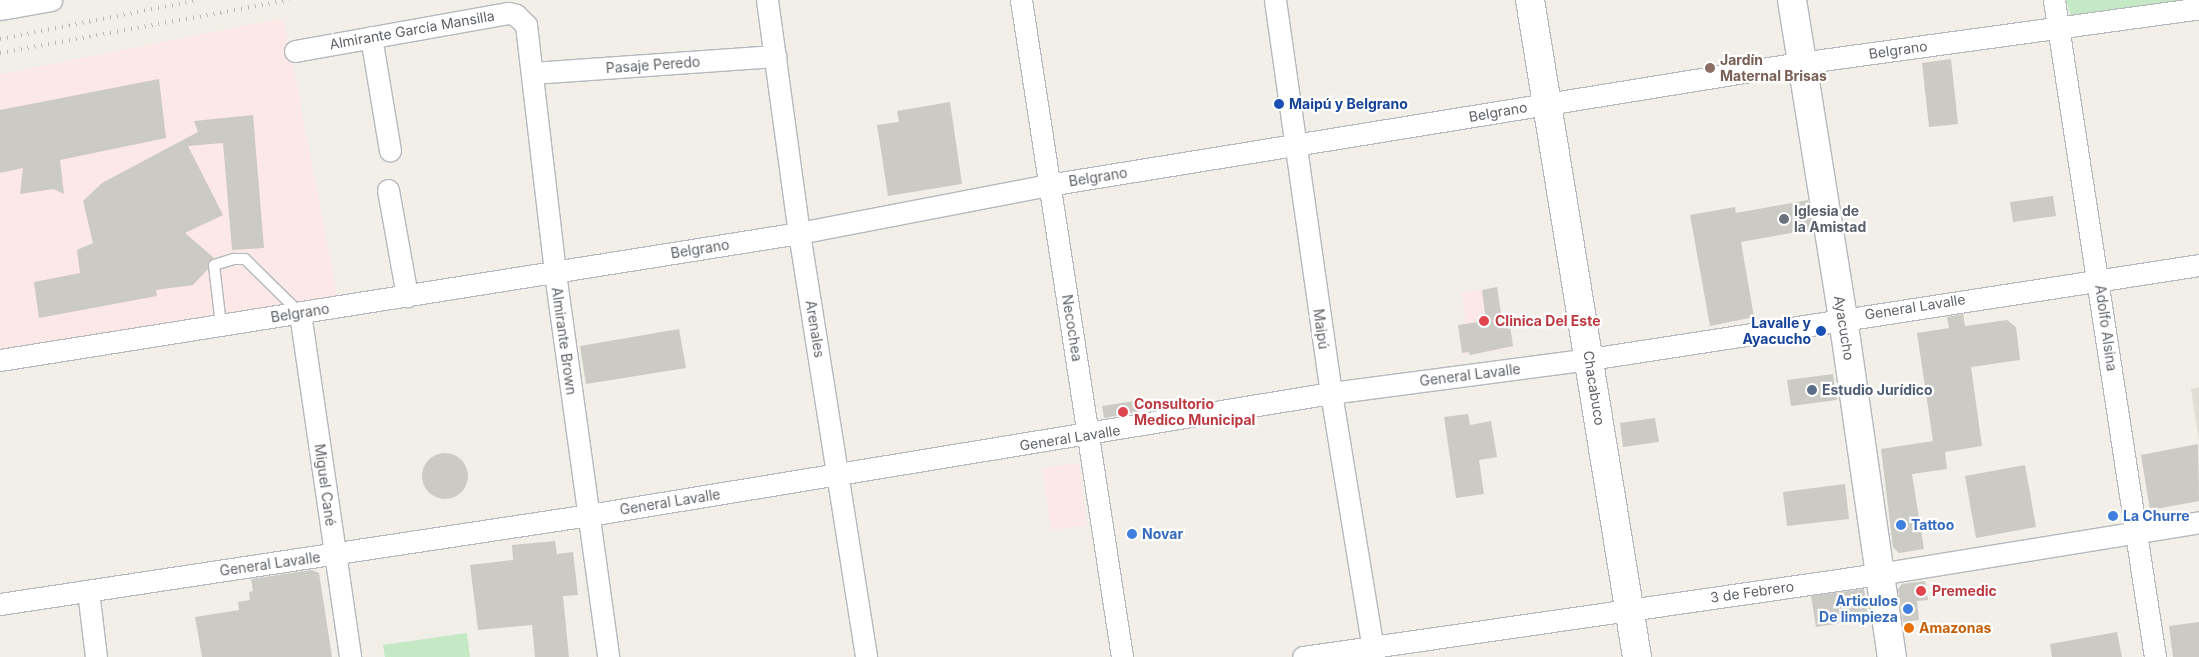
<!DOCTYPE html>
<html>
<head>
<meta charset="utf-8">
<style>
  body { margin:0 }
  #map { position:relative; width:2199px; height:657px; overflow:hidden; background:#f1efe8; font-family:Inter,sans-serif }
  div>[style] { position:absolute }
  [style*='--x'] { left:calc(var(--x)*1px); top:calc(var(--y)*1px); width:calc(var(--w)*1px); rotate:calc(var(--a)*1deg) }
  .education>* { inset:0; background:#e1ded6 }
  .medical>* { inset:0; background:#fce8e6 }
  .green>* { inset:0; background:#c5e8c5 }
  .building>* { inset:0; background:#cccac5 }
  .round { border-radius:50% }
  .roads { filter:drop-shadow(1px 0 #b5b8bc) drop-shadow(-1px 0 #b5b8bc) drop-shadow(0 1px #b5b8bc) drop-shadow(0 -1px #b5b8bc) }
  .lane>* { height:10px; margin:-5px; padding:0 5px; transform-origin:5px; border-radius:5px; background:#fff }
  .street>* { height:21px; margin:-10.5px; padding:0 10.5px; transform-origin:10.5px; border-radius:10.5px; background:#fff }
  .secondary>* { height:28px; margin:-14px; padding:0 14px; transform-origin:14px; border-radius:14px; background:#fff }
  .rail>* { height:4px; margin-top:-2px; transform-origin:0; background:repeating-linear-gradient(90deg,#b6b7b8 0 1px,transparent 0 7px) }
  .dots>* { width:14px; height:14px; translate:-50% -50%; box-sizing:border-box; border:2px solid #fff; border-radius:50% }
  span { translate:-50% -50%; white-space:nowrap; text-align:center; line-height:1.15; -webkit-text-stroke:4.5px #fff; paint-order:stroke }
  .street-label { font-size:14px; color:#5f6368 }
  .education-label { font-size:14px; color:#785e54; font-weight:700 }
  .left { translate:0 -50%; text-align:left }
  .transit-label { font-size:14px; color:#164399; font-weight:700 }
  .right { translate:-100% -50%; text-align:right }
  .worship-label { font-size:14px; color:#5b616d; font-weight:700 }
  .health-label { font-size:14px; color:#be3a42; font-weight:700 }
  .service-label { font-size:14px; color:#4e5e75; font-weight:700 }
  .shop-label { font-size:14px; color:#366cbe; font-weight:700 }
  .food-label { font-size:14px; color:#c56008; font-weight:700 }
</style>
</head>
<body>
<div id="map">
  <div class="education">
    <i style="clip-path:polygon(2199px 387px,2199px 442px,2191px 389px)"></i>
  </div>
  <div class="medical">
    <i style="clip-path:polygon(284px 18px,338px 299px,0 355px,0 74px)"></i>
    <i style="clip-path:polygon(1497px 287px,1503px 325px,1510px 325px,1514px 348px,1463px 356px,1458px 325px,1466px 324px,1461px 293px)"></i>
    <i style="clip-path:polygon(1079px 463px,1087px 525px,1051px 530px,1042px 468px)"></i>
  </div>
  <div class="green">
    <i style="clip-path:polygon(2066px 0,2199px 0,2072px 20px)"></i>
    <i style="clip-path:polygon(467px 633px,470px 657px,385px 657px,383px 645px)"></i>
  </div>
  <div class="building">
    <i style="clip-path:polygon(1951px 59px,1958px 124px,1929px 127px,1922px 63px)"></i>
    <i style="clip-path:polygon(159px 79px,166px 138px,60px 160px,64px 194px,53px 189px,20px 194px,23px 168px,0 173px,0 110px)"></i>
    <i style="clip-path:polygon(950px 102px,962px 184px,888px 196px,877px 125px,899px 122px,897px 111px)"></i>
    <i style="clip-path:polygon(253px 115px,264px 248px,232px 250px,223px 143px,188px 146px,223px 215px,185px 233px,214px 258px,208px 262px,208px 269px,193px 285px,156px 290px,157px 296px,39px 318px,34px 282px,80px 273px,77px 250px,93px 243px,83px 201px,102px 183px,198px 132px,194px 121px)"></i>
    <i style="clip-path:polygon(2053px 196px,2056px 216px,2013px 222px,2010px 202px)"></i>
    <i style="clip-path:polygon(1808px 200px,1813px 229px,1741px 242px,1754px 317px,1710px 326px,1690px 215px,1735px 207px,1736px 213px)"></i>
    <i style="clip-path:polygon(1497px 287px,1503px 326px,1510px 325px,1513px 346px,1470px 355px,1469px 352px,1462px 353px,1458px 325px,1486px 321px,1482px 290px)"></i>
    <i style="clip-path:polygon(1963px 314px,1965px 326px,2007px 320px,2016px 327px,2020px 360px,1971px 367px,1982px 446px,1945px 452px,1947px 469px,1912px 474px,1924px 549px,1899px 553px,1893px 547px,1881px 449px,1933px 441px,1917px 333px,1949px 328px,1947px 317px)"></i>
    <i style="clip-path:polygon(679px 329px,686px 368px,586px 384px,580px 346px)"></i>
    <i style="clip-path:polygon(1833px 374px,1837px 400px,1791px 406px,1787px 380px)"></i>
    <i style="clip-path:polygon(1141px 400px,1142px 411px,1104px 418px,1102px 406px)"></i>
    <i style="clip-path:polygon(1468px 414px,1470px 425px,1491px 421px,1497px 457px,1479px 460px,1484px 494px,1456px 498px,1444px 417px)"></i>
    <i style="clip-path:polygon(1655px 418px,1659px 442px,1623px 447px,1620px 423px)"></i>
    <i style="clip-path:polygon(2198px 444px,2199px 501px,2150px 510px,2141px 455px)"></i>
    <i class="round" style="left:422px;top:453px;width:46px;height:46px"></i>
    <i style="clip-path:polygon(2025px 465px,2036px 527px,1976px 538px,1965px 476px)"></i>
    <i style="clip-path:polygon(1845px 484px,1849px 519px,1787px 526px,1783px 492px)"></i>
    <i style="clip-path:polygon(555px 541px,557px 554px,573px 552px,578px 595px,563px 596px,569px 657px,535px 657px,532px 625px,478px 630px,470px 565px,513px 560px,512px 545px)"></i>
    <i style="clip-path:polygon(312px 570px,319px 573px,332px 657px,202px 657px,195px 617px,239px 610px,238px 602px,250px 600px,249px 592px,253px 591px,251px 579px)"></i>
    <i style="clip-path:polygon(1925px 581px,1928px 600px,1917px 601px,1919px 620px,1903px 622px,1898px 589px,1902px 584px)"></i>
    <i style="clip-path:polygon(1864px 589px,1868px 619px,1816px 627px,1811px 596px)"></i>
    <i style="clip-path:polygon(2199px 622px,2199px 657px,2173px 657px,2169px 626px)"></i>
    <i style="clip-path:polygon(2117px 632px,2122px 657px,2052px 657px,2050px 644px)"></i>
  </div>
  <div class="roads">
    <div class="lane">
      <i style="--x:221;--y:325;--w:60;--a:-96.7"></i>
      <i style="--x:214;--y:265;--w:21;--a:-17"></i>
      <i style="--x:234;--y:259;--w:11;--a:0"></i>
      <i style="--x:245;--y:259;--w:77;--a:44.5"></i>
    </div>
    <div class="street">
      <i style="--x:767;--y:0;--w:235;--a:82.2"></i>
      <i style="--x:799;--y:233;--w:429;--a:81"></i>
      <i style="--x:1021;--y:0;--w:665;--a:81.26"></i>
      <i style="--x:1275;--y:0;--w:397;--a:81.9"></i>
      <i style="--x:1331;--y:393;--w:267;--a:80.7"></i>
      <i style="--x:2054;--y:0;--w:665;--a:81.26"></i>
      <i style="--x:0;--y:9;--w:52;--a:-10"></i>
      <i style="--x:371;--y:37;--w:115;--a:80.5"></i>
      <i style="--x:295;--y:51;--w:217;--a:-10.1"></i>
      <i style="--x:509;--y:13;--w:7;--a:16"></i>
      <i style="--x:516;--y:15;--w:14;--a:45"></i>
      <i style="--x:526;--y:25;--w:250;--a:83.3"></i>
      <i style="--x:555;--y:273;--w:388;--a:82.1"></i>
      <i style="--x:532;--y:73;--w:244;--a:-4"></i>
      <i style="--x:388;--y:190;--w:108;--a:79.8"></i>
      <i style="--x:300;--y:313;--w:348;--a:81.7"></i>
      <i style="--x:0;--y:360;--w:809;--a:-9.03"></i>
      <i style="--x:799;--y:233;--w:254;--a:-10.9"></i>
      <i style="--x:1048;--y:185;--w:762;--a:-9.22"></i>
      <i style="--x:1800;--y:63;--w:403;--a:-7.8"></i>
      <i style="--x:88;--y:591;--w:66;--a:83.1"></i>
      <i style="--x:0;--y:604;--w:596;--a:-8.59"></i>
      <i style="--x:589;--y:515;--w:752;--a:-9.34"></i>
      <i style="--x:1331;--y:393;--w:261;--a:-7.5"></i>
      <i style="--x:1590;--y:359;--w:616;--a:-8.77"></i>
      <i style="--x:1303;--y:657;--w:582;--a:-8.2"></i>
      <i style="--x:1879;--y:574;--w:324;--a:-9.2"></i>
    </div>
    <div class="secondary">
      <i style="--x:1530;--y:0;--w:666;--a:80.75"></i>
      <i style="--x:1792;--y:0;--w:322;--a:80.9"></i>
      <i style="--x:1843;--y:318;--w:343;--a:81.8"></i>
    </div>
  </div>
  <div class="rail">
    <i style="--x:0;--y:39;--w:202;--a:-11.1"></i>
    <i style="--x:0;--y:53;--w:294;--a:-10.4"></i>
  </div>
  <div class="dots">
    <i style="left:1710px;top:68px;background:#8d6e63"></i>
    <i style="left:1279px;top:104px;background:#1a4fb4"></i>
    <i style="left:1784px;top:219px;background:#6b7280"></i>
    <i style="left:1484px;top:321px;background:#e0444e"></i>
    <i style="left:1821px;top:331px;background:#1a4fb4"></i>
    <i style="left:1812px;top:390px;background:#5c6f8a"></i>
    <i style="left:1123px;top:412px;background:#e0444e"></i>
    <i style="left:2113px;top:516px;background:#3f7fe0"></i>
    <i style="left:1901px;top:525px;background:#3f7fe0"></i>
    <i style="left:1132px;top:534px;background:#3f7fe0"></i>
    <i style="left:1921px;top:591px;background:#e0444e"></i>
    <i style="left:1908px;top:609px;background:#3f7fe0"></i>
    <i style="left:1909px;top:628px;background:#e8710a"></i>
  </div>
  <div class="street-label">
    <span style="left:412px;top:30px;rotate:-10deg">Almirante García Mansilla</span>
    <span style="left:1898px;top:50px;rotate:-8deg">Belgrano</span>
    <span style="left:653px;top:65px;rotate:-4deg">Pasaje Peredo</span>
    <span style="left:1498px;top:112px;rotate:-10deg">Belgrano</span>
    <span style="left:1098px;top:177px;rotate:-9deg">Belgrano</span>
    <span style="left:700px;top:249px;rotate:-9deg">Belgrano</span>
    <span style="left:1915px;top:307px;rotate:-9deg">General Lavalle</span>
    <span style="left:300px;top:313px;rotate:-9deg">Belgrano</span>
    <span style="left:1072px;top:328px;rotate:81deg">Necochea</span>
    <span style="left:1844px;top:328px;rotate:81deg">Ayacucho</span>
    <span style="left:2106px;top:328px;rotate:82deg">Adolfo Alsina</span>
    <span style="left:815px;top:329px;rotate:81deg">Arenales</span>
    <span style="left:1321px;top:329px;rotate:82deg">Maipú</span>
    <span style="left:564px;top:341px;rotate:82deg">Almirante Brown</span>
    <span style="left:1470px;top:375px;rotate:-7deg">General Lavalle</span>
    <span style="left:1594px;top:388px;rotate:81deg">Chacabuco</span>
    <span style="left:1070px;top:438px;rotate:-9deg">General Lavalle</span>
    <span style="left:325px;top:485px;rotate:82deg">Miguel Cané</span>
    <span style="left:670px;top:502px;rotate:-9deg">General Lavalle</span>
    <span style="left:270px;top:564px;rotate:-8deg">General Lavalle</span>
    <span style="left:1752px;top:592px;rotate:-8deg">3 de Febrero</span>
  </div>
  <div class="education-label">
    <span class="left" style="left:1720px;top:68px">Jardín<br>Maternal Brisas</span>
  </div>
  <div class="transit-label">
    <span class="left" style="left:1289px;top:104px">Maipú y Belgrano</span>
    <span class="right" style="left:1811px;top:331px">Lavalle y<br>Ayacucho</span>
  </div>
  <div class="worship-label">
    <span class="left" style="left:1794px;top:219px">Iglesia de<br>la Amistad</span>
  </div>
  <div class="health-label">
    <span class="left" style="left:1495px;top:321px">Clinica Del Este</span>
    <span class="left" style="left:1134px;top:412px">Consultorio<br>Medico Municipal</span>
    <span class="left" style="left:1932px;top:591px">Premedic</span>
  </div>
  <div class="service-label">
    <span class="left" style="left:1822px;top:390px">Estudio Jurídico</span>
  </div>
  <div class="shop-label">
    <span class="left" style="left:2123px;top:516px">La Churre</span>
    <span class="left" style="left:1911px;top:525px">Tattoo</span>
    <span class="left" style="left:1142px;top:534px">Novar</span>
    <span class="right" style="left:1898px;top:609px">Articulos<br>De limpieza</span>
  </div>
  <div class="food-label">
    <span class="left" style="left:1919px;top:628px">Amazonas</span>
  </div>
</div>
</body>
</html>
